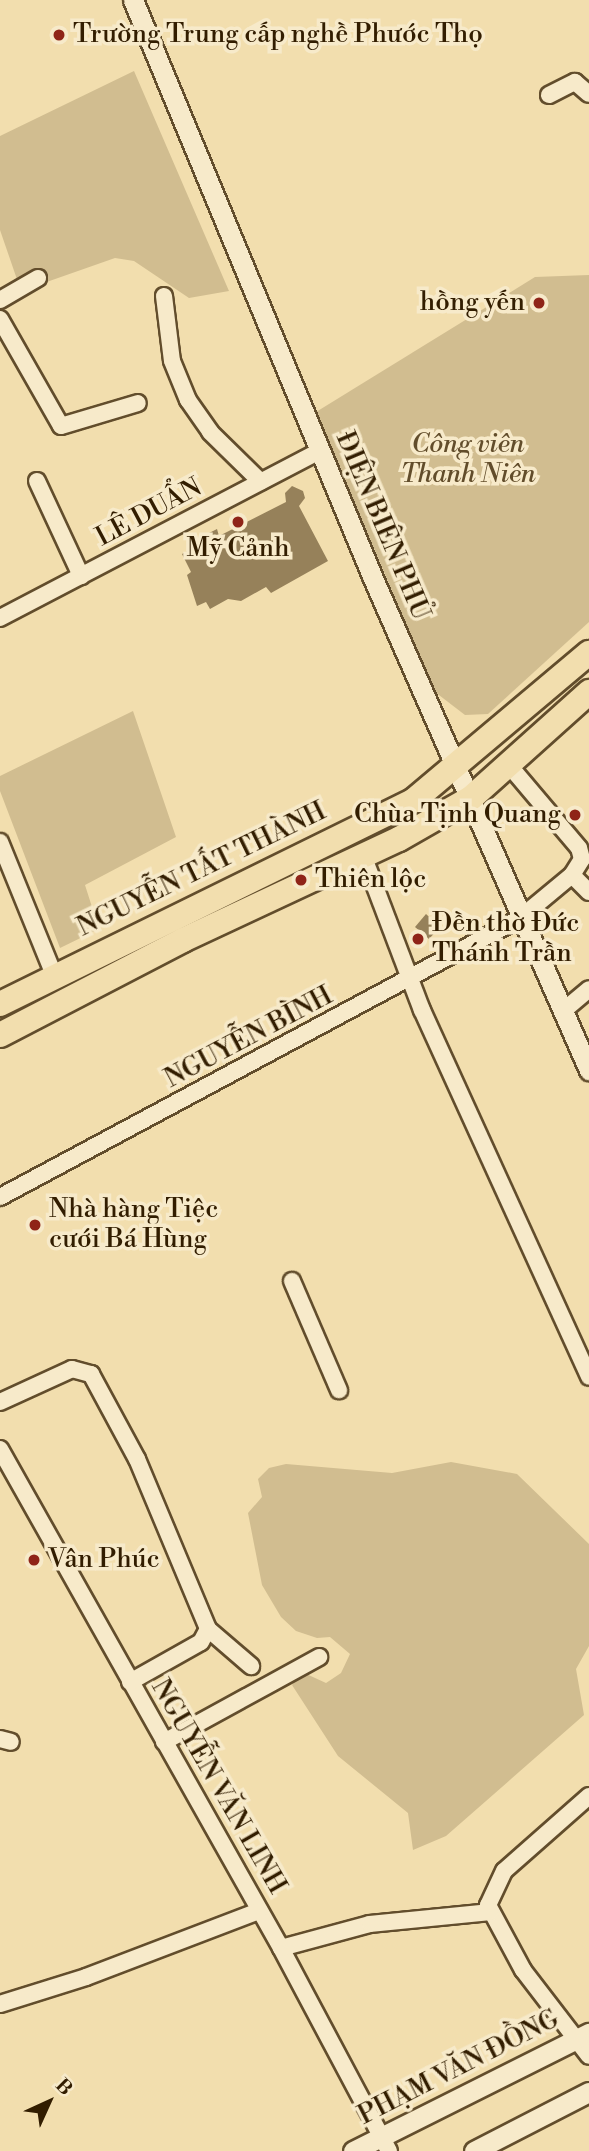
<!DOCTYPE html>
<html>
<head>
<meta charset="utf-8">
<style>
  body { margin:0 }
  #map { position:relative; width:589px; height:2151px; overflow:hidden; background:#f2deae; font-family:"Libre Bodoni",serif }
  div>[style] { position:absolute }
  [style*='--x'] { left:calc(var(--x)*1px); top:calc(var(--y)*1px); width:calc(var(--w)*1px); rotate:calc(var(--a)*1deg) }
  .green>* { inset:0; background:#d1bd90 }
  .building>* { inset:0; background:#96815a }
  .roads { filter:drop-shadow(2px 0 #624d2c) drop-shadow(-2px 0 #624d2c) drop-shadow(0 2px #624d2c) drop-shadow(0 -2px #624d2c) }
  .minor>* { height:16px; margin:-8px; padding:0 8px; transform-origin:8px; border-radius:8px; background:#f7eaca }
  .tertiary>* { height:19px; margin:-9.5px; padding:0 9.5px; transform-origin:9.5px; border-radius:9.5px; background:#f7eaca }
  .primary>* { height:24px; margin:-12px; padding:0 12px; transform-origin:12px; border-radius:12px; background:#f2deae }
  .dots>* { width:19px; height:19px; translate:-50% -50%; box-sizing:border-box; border:4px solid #f7eaca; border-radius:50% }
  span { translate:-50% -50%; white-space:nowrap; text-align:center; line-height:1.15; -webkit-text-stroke:7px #f7eaca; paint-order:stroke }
  .poi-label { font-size:26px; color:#321d00 }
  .left { translate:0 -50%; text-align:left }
  .right { translate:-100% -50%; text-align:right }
  .park-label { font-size:26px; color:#624d2b; font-style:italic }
  .street-label { font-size:26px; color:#321d00 }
  .north { position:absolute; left:14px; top:2067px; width:70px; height:70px; -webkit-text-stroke:5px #f7eaca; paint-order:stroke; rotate:45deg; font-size:19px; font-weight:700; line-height:28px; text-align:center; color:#321d00 }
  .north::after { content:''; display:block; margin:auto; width:24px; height:32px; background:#321d00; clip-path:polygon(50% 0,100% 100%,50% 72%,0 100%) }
</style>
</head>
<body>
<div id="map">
  <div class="green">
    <i style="clip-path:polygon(134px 71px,229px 291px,189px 298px,134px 261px,115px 258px,21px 291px,0 230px,0 136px)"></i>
    <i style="clip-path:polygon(589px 275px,589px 622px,488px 714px,465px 715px,435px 692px,316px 412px,535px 277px)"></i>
    <i style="clip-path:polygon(133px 711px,176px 837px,85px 885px,99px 929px,60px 948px,0 791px,0 776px)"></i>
    <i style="clip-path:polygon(451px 1462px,517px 1474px,589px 1544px,589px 1646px,576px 1669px,584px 1715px,446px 1836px,413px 1850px,408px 1813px,338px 1756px,292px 1685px,302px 1672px,326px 1683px,341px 1673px,350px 1654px,330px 1637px,317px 1638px,296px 1631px,281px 1617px,262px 1585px,248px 1513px,262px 1497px,258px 1479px,269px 1468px,286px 1464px,392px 1473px)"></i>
  </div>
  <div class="building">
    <i style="clip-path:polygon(292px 486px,303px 491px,305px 498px,299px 506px,328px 561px,271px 593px,266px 587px,241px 601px,228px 599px,210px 609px,206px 602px,197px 606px,187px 575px,191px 572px,182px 554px,207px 541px,205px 535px,217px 529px,219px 536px,286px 502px,285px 493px)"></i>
    <i style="clip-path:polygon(426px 914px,440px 927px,429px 939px,415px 927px)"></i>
  </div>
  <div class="roads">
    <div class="minor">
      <i style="--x:549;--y:95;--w:29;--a:-27"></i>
      <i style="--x:575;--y:82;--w:18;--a:41"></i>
      <i style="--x:164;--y:296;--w:65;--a:83"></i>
      <i style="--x:172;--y:361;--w:42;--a:67.7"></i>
      <i style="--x:188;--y:400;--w:39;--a:55"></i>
      <i style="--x:210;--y:432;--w:71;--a:44.4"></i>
      <i style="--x:0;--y:300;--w:44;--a:-30.1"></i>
      <i style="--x:0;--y:319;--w:123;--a:60.3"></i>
      <i style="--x:61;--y:426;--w:80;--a:-16.6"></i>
      <i style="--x:37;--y:481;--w:105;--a:65.1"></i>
      <i style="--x:0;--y:618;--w:362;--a:-27.6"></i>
      <i style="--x:0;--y:842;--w:144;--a:67.9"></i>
      <i style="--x:363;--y:855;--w:166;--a:69.2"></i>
      <i style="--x:422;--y:1010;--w:403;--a:65.5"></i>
      <i style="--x:572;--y:875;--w:24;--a:45"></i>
      <i style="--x:563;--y:1011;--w:34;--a:-40"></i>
      <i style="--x:0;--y:1197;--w:589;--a:-28.18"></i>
      <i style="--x:519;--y:919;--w:69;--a:-39.7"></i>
      <i style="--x:572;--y:875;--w:19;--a:-58"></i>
      <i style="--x:582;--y:859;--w:11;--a:-105"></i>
      <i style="--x:579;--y:848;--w:110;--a:-130.2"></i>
      <i style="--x:292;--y:1281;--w:119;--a:66.7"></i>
      <i style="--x:0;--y:1402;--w:79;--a:-24.6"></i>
      <i style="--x:72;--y:1369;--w:20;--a:15"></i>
      <i style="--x:91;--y:1374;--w:97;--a:61.6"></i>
      <i style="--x:137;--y:1459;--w:184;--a:67.3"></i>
      <i style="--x:208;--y:1629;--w:57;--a:40.7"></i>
      <i style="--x:0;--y:1449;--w:573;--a:60.61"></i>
      <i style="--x:281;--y:1948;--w:230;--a:62"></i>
      <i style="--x:130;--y:1682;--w:81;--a:-29.4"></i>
      <i style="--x:201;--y:1642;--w:15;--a:-62"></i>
      <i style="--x:0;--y:1739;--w:11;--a:15"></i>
      <i style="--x:164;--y:1742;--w:177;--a:-28.7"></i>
      <i style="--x:589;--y:1796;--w:113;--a:138.6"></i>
      <i style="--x:504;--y:1871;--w:38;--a:115"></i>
      <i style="--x:488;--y:1905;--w:74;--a:61.7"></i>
      <i style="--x:523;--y:1970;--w:108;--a:52.5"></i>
      <i style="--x:281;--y:1948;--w:92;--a:-15.1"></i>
      <i style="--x:370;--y:1924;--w:121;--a:-5.7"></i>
      <i style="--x:0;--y:2004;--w:90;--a:-17.4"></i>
      <i style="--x:86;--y:1977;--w:185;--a:-20.9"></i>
    </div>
    <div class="tertiary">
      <i style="--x:133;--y:0;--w:624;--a:67.46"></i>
      <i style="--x:372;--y:576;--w:540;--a:66.29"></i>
      <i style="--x:353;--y:2151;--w:264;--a:-26.6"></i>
      <i style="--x:474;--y:2151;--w:129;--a:-27.2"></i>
    </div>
    <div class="primary">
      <i style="--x:0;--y:1004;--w:460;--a:-26.2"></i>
      <i style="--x:413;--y:801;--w:230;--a:-40.1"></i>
      <i style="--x:0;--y:1035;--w:206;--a:-27.4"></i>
      <i style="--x:183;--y:940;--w:238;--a:-25.1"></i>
      <i style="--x:399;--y:839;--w:83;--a:-29.7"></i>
      <i style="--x:471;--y:798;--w:159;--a:-41.9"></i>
    </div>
  </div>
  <div class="dots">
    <i style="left:59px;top:35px;background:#8f2418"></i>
    <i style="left:539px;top:303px;background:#8f2418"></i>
    <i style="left:238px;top:522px;background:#8f2418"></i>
    <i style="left:575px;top:815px;background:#8f2418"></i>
    <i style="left:301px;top:880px;background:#8f2418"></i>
    <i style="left:418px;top:939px;background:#8f2418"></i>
    <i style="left:35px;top:1225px;background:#8f2418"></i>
    <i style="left:34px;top:1560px;background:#8f2418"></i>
  </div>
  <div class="poi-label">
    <span class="left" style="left:73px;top:35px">Trường Trung cấp nghề Phước Thọ</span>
    <span class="right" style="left:525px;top:303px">hồng yến</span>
    <span style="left:238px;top:549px">Mỹ Cảnh</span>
    <span class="right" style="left:561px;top:815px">Chùa Tịnh Quang</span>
    <span class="left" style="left:315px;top:880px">Thiên lộc</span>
    <span class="left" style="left:432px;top:939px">Đền thờ Đức<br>Thánh Trần</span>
    <span class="left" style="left:49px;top:1225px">Nhà hàng Tiệc<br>cưới Bá Hùng</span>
    <span class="left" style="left:48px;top:1560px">Vân Phúc</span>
  </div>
  <div class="park-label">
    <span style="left:468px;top:460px">Công viên<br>Thanh Niên</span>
  </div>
  <div class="street-label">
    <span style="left:149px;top:513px;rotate:-28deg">LÊ DUẨN</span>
    <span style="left:382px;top:526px;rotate:67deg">ĐIỆN BIÊN PHỦ</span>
    <span style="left:202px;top:870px;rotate:-26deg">NGUYỄN TẤT THÀNH</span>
    <span style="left:249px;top:1038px;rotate:-28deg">NGUYỄN BÌNH</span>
    <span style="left:218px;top:1787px;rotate:60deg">NGUYỄN VĂN LINH</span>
    <span style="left:459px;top:2068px;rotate:-27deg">PHẠM VĂN ĐỒNG</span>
  </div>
  <div class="north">B</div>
</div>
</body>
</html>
